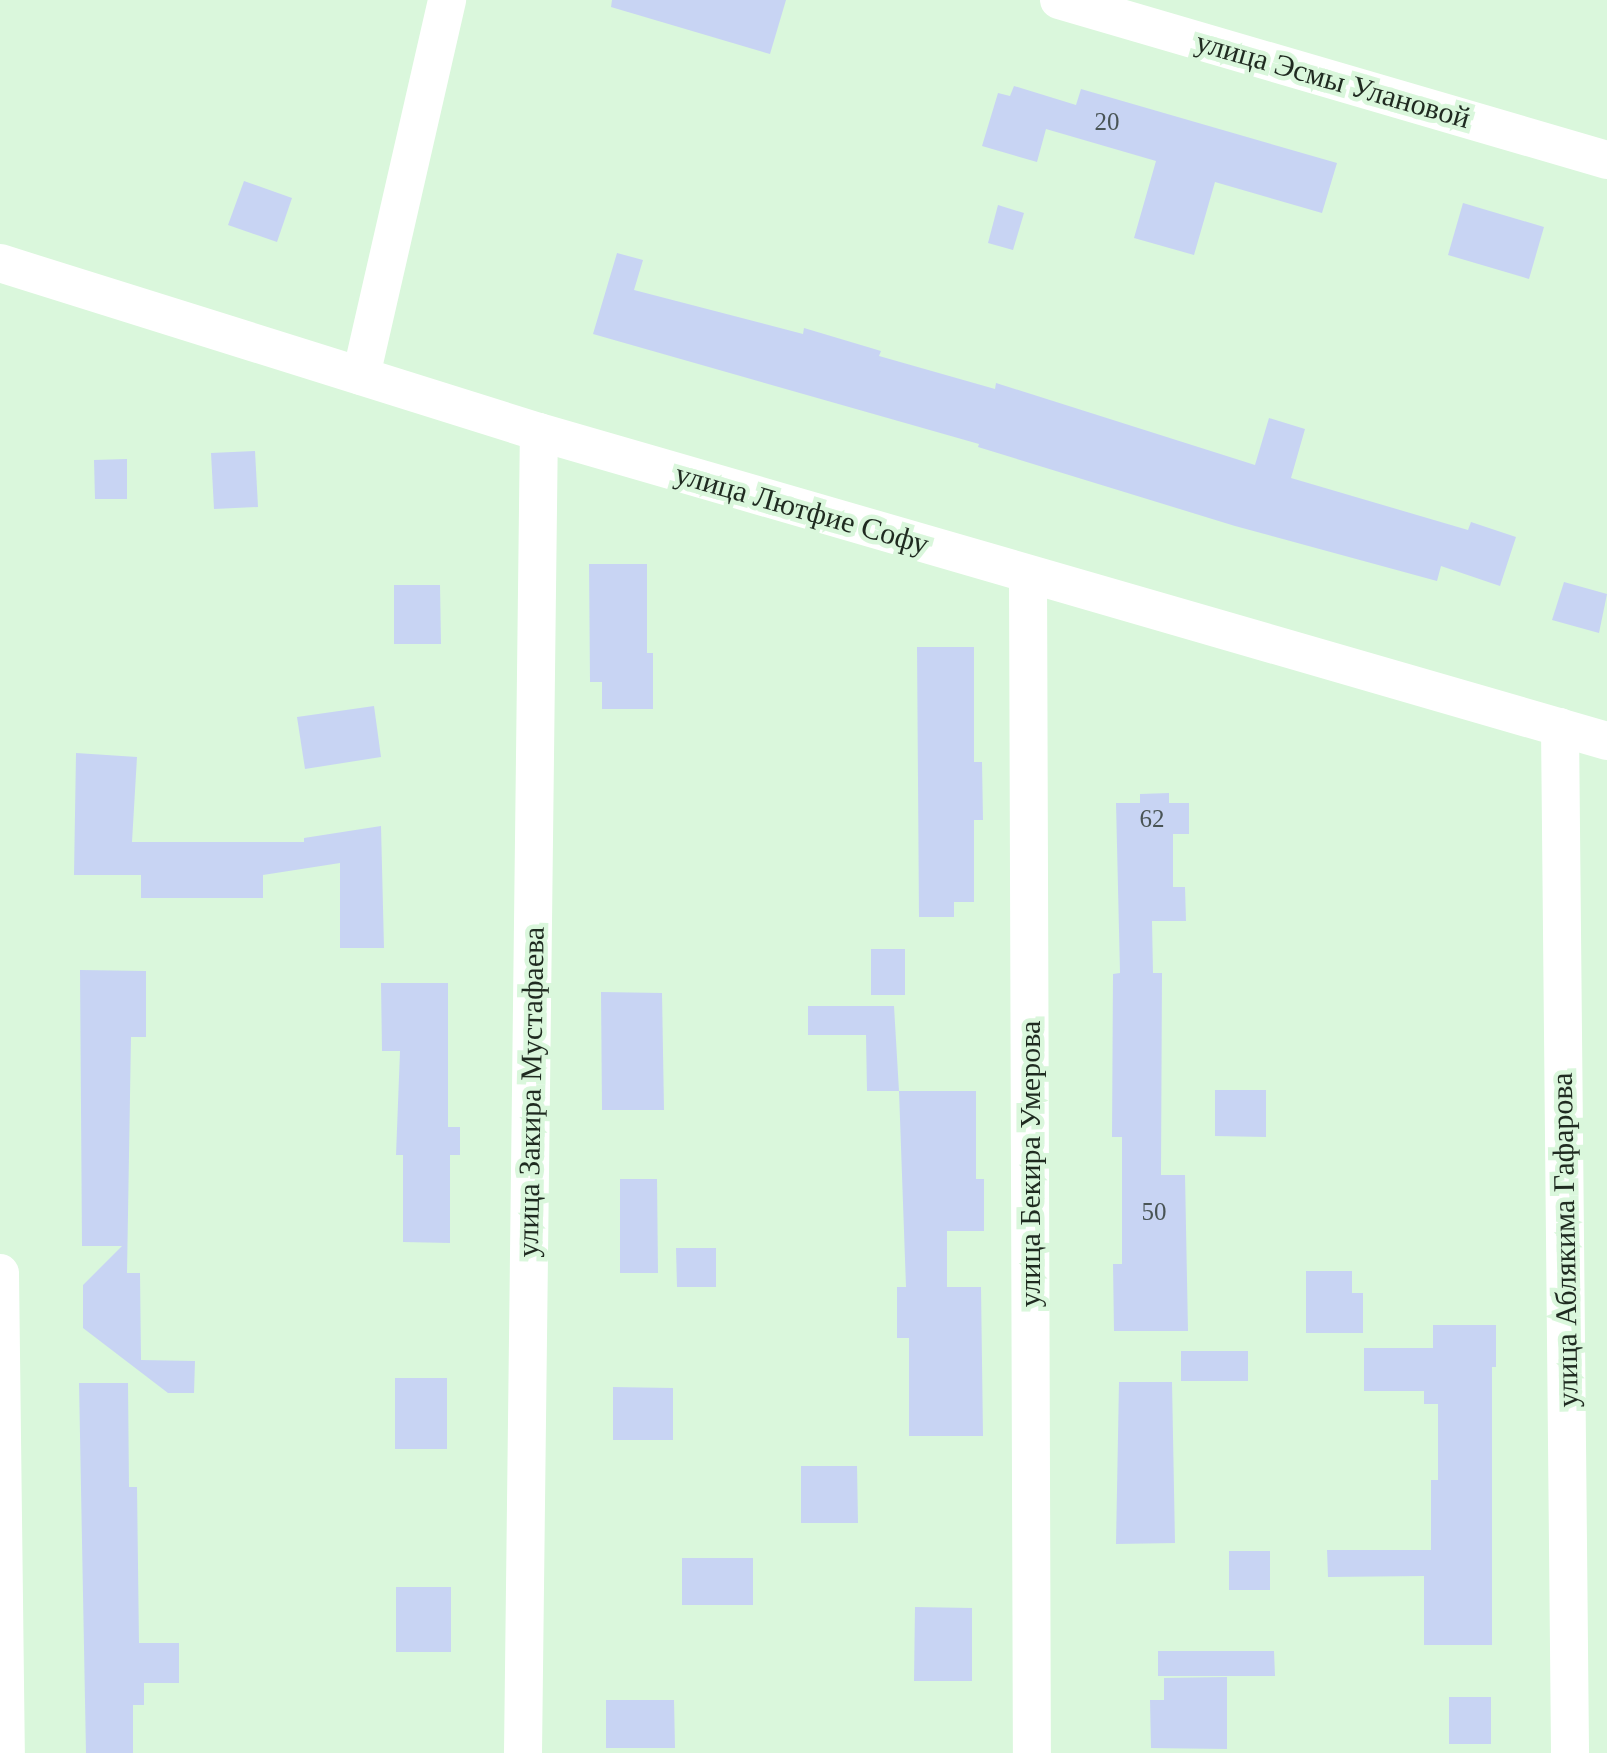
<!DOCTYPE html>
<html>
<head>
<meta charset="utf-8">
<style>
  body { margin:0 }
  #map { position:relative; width:1607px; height:1753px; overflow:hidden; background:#daf7dc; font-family:Georgia,serif }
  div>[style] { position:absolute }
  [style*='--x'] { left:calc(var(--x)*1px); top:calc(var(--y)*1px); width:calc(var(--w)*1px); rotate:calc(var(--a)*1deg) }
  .building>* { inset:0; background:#c8d4f3 }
  .minor>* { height:38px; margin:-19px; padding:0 19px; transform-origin:19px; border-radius:19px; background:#fff }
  span { translate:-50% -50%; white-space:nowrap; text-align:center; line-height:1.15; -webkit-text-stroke:9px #daf7dc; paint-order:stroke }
  .number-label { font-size:25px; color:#495455 }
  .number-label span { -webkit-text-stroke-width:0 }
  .street-label { font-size:30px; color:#1f2a20 }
</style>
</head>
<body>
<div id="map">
  <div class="building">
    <i style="clip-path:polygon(612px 0,786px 0,770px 54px,611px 7px)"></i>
    <i style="clip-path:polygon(1014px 86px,1076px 105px,1081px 89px,1337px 163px,1322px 213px,1215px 182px,1194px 255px,1134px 238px,1156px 161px,1046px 129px,1037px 162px,982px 146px,998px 93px,1010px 96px)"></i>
    <i style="clip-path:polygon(244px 181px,292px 198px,277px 242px,228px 225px)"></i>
    <i style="clip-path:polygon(1463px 203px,1544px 227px,1529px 279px,1448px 255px)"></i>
    <i style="clip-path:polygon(998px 205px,1024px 213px,1013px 250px,988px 243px)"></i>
    <i style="clip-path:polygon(617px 253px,643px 260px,634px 290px,803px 334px,804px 328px,881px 351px,879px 356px,995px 389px,996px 383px,1255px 465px,1269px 418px,1305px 429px,1291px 478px,1468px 530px,1471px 522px,1516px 537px,1500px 586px,1441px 566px,1437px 581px,1235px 526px,978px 447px,979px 444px,593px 334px)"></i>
    <i style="clip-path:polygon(255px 451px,258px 507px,214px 509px,211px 453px)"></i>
    <i style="clip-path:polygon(127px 459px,127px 499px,95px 499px,94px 460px)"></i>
    <i style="clip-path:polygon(589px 564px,647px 564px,647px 653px,653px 653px,653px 709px,602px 709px,602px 682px,590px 682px)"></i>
    <i style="clip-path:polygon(1564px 582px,1607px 594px,1599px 633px,1552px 620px)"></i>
    <i style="clip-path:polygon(394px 585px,440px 585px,441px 644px,394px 644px)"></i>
    <i style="clip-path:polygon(917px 647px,974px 647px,974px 762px,982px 762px,983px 820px,974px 820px,974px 902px,954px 902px,954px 917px,919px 917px)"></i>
    <i style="clip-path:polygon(374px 706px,381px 757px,305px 769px,297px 717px)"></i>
    <i style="clip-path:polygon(76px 753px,137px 757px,132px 842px,304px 842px,304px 838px,381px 826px,384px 948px,340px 948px,340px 863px,263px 875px,263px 898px,141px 898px,141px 875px,74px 875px)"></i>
    <i style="clip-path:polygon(1169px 793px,1169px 803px,1189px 803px,1189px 834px,1173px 834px,1173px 887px,1185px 887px,1186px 921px,1152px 921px,1153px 973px,1162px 973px,1161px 1175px,1185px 1175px,1188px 1331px,1114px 1331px,1113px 1264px,1122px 1264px,1122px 1137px,1112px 1137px,1113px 974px,1120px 973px,1116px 803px,1140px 803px,1140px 794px)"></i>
    <i style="clip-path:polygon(871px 949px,905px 949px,905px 995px,871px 995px)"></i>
    <i style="clip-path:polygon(80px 970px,146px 971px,146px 1037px,131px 1037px,127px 1273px,140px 1273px,141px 1360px,195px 1361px,194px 1393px,168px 1393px,83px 1328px,83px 1285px,122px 1246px,82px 1246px)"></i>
    <i style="clip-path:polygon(381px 983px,448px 983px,448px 1127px,460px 1127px,460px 1155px,450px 1155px,450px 1243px,403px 1242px,403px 1155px,396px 1155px,400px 1051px,382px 1051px)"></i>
    <i style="clip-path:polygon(601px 992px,662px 993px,664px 1110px,602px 1110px)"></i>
    <i style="clip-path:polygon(808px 1006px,894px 1006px,899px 1091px,867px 1091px,866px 1035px,808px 1035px)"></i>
    <i style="clip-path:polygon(1215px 1090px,1266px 1090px,1266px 1137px,1215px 1136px)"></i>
    <i style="clip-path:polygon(899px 1091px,976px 1091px,976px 1179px,984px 1179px,984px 1231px,947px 1231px,947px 1287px,981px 1287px,983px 1436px,909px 1436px,909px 1338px,897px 1338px,897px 1287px,906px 1287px)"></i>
    <i style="clip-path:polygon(620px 1179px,657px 1179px,658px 1273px,620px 1273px)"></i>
    <i style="clip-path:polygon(676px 1248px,716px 1248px,716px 1287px,677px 1287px)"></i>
    <i style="clip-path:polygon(1306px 1271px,1352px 1271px,1352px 1293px,1363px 1293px,1363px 1333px,1306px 1333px)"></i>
    <i style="clip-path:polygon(1433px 1325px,1496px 1325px,1496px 1367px,1492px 1367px,1492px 1645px,1424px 1645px,1424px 1576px,1328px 1577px,1327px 1550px,1431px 1550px,1431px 1480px,1438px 1480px,1438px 1404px,1424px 1404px,1424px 1391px,1364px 1391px,1364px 1348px,1433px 1348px)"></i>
    <i style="clip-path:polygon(1181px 1351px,1248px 1351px,1248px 1381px,1181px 1381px)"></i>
    <i style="clip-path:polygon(395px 1378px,447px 1378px,447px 1449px,395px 1449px)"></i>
    <i style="clip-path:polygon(1119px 1382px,1172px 1382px,1175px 1543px,1116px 1544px)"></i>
    <i style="clip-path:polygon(79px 1383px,128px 1383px,129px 1487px,137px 1487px,139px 1643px,179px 1643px,179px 1683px,144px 1683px,144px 1705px,133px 1705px,133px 1753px,86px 1753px)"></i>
    <i style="clip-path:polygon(613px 1387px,673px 1388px,673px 1440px,613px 1440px)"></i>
    <i style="clip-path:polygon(801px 1466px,857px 1466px,858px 1523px,801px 1523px)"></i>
    <i style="clip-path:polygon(1229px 1551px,1270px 1551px,1270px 1590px,1229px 1590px)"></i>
    <i style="clip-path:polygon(682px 1558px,753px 1558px,753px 1605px,682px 1605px)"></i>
    <i style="clip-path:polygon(396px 1587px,451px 1587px,451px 1652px,396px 1652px)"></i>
    <i style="clip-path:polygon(915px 1607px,972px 1608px,972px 1681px,914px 1681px)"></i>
    <i style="clip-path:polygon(1158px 1651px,1274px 1651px,1275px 1676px,1158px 1676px)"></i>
    <i style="clip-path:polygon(1227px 1677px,1227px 1749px,1151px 1748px,1150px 1700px,1164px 1700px,1164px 1678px)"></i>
    <i style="clip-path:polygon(1449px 1697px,1491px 1697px,1491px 1744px,1449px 1744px)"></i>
    <i style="clip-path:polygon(606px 1700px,674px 1700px,675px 1748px,606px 1748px)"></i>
  </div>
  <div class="minor">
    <i style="--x:1059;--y:0;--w:571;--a:16.28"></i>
    <i style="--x:0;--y:263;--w:565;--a:17.41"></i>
    <i style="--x:539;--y:432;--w:1112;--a:16.14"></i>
    <i style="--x:361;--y:376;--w:386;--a:-77.1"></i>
    <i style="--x:1028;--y:575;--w:1178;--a:89.81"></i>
    <i style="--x:1560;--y:727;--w:1026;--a:89.44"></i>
    <i style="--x:0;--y:1273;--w:480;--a:89.3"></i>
    <i style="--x:523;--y:1753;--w:1321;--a:-89.31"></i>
  </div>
  <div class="number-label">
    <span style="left:1107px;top:122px">20</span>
    <span style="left:1152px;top:819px">62</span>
    <span style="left:1154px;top:1212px">50</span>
  </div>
  <div class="street-label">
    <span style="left:1333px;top:80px;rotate:16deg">улица Эсмы Улановой</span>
    <span style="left:802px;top:509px;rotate:16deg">улица Лютфие Софу</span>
    <span style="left:531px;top:1092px;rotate:-89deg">улица Закира Мустафаева</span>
    <span style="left:1030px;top:1164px;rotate:-90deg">улица Бекира Умерова</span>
    <span style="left:1565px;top:1240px;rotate:-91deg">улица Аблякима Гафарова</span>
  </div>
</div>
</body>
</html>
